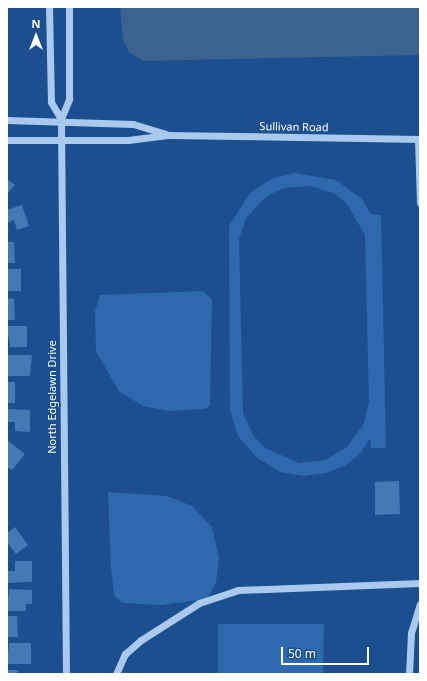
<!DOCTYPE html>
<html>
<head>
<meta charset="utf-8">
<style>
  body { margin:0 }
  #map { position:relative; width:427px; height:681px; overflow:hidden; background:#1b4f8f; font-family:"Noto Sans",sans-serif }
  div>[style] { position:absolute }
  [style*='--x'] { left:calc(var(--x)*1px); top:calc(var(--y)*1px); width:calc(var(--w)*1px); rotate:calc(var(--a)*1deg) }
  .green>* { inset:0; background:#2e69ad }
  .water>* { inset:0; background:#3c6290 }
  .building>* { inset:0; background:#4478b7 }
  .minor>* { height:7px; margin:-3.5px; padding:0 3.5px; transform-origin:3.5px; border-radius:3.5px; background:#a9c9ee }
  span { translate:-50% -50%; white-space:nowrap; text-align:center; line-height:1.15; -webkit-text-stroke:3.5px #1b4f8f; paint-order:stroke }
  .street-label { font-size:11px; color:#fff }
  .frame { position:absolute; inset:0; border:8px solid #fff; pointer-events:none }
  .north { position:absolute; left:16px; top:16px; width:40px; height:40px; -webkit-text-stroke:3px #1b4f8f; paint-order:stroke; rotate:0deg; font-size:11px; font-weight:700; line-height:16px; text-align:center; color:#fff }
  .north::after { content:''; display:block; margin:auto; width:14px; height:18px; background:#fff; clip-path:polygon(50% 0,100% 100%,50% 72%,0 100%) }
  .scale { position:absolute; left:281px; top:647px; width:88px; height:18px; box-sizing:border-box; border:2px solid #fff; border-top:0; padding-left:5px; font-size:12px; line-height:14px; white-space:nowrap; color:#fff; -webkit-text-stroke:3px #1b4f8f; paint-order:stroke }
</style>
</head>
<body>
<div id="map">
  <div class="green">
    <i style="clip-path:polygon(evenodd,294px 173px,336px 180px,361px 198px,371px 214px,381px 215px,386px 448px,371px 448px,370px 438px,360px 454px,346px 465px,326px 473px,304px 476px,280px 472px,256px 457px,238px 436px,230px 410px,229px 226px,251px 192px,271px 179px,294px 173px,311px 186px,335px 194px,347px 204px,365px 235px,369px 401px,364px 424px,346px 448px,325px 460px,299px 463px,265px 448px,253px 435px,243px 413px,239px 239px,246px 218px,267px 196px,284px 188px,311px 186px)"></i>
    <i style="clip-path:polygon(203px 291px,212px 299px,210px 405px,205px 409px,169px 411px,143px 406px,119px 391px,96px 352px,95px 311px,100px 295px)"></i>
    <i style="clip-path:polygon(108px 492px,167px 496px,192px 506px,212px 527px,219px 558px,216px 582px,207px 599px,161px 605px,122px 603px,114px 595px,111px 568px)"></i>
    <i style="clip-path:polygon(218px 624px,324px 624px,323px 674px,218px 674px)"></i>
  </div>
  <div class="water">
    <i style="clip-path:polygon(120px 7px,420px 7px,420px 55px,143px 61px,129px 52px,123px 40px)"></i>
  </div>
  <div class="building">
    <i style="clip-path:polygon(7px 179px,15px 185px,7px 194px)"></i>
    <i style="clip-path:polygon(22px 205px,29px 226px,17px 230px,14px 220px,7px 223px,7px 210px)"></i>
    <i style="clip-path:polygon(7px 242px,14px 242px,15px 263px,7px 263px)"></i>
    <i style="clip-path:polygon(7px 269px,21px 269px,21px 291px,7px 291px)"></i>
    <i style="clip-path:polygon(14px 298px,15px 320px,7px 320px,7px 299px)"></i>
    <i style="clip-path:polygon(7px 326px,27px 326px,27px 347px,10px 347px)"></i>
    <i style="clip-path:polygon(7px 355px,25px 355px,25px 361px,25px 355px,32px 355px,30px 376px,7px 376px)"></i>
    <i style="clip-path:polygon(7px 382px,15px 382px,15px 403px,7px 403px)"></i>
    <i style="clip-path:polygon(8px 409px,30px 410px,30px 432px,15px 431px,15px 422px,7px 422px)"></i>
    <i style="clip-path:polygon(7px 440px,25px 454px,12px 470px,7px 467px)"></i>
    <i style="clip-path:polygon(399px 481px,400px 514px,375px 515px,375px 482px)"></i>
    <i style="clip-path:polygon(15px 527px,28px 545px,16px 554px,7px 542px,7px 533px)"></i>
    <i style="clip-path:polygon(15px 561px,32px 561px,32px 582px,7px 583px,7px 571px,15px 571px)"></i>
    <i style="clip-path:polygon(9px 589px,32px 590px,32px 604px,26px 604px,26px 611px,7px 611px)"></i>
    <i style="clip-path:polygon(7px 616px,17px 616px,18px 637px,7px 637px)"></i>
    <i style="clip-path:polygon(9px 643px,31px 643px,31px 664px,7px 664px)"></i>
    <i style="clip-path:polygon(7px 670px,18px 670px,18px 674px,7px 674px)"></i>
  </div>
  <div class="minor">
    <i style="--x:49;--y:7;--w:95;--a:88.8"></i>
    <i style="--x:51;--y:102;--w:20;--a:60"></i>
    <i style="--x:7;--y:120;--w:126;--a:1.8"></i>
    <i style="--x:133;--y:124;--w:34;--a:17"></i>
    <i style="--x:418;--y:139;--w:64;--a:88.2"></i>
    <i style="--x:7;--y:140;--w:121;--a:0"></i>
    <i style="--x:128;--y:140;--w:40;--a:-7.1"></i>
    <i style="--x:168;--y:135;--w:252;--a:0.9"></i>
    <i style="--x:66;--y:674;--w:555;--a:-90.52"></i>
    <i style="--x:61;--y:119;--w:22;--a:-68"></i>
    <i style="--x:69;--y:99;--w:92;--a:-90"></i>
    <i style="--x:116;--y:674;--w:22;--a:-66"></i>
    <i style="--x:125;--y:654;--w:21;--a:-41"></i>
    <i style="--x:141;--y:640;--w:69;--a:-32.5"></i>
    <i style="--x:199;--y:603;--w:41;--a:-18.4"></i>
    <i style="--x:238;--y:590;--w:182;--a:-2.2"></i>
    <i style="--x:409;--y:674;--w:41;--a:-87.2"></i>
    <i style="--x:411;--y:633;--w:30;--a:-73"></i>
  </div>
  <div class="street-label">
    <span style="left:294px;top:127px;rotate:1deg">Sullivan Road</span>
    <span style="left:52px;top:397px;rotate:-90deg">North Edgelawn Drive</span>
  </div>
  <div class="frame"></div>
  <div class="north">N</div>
  <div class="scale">50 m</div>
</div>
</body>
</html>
